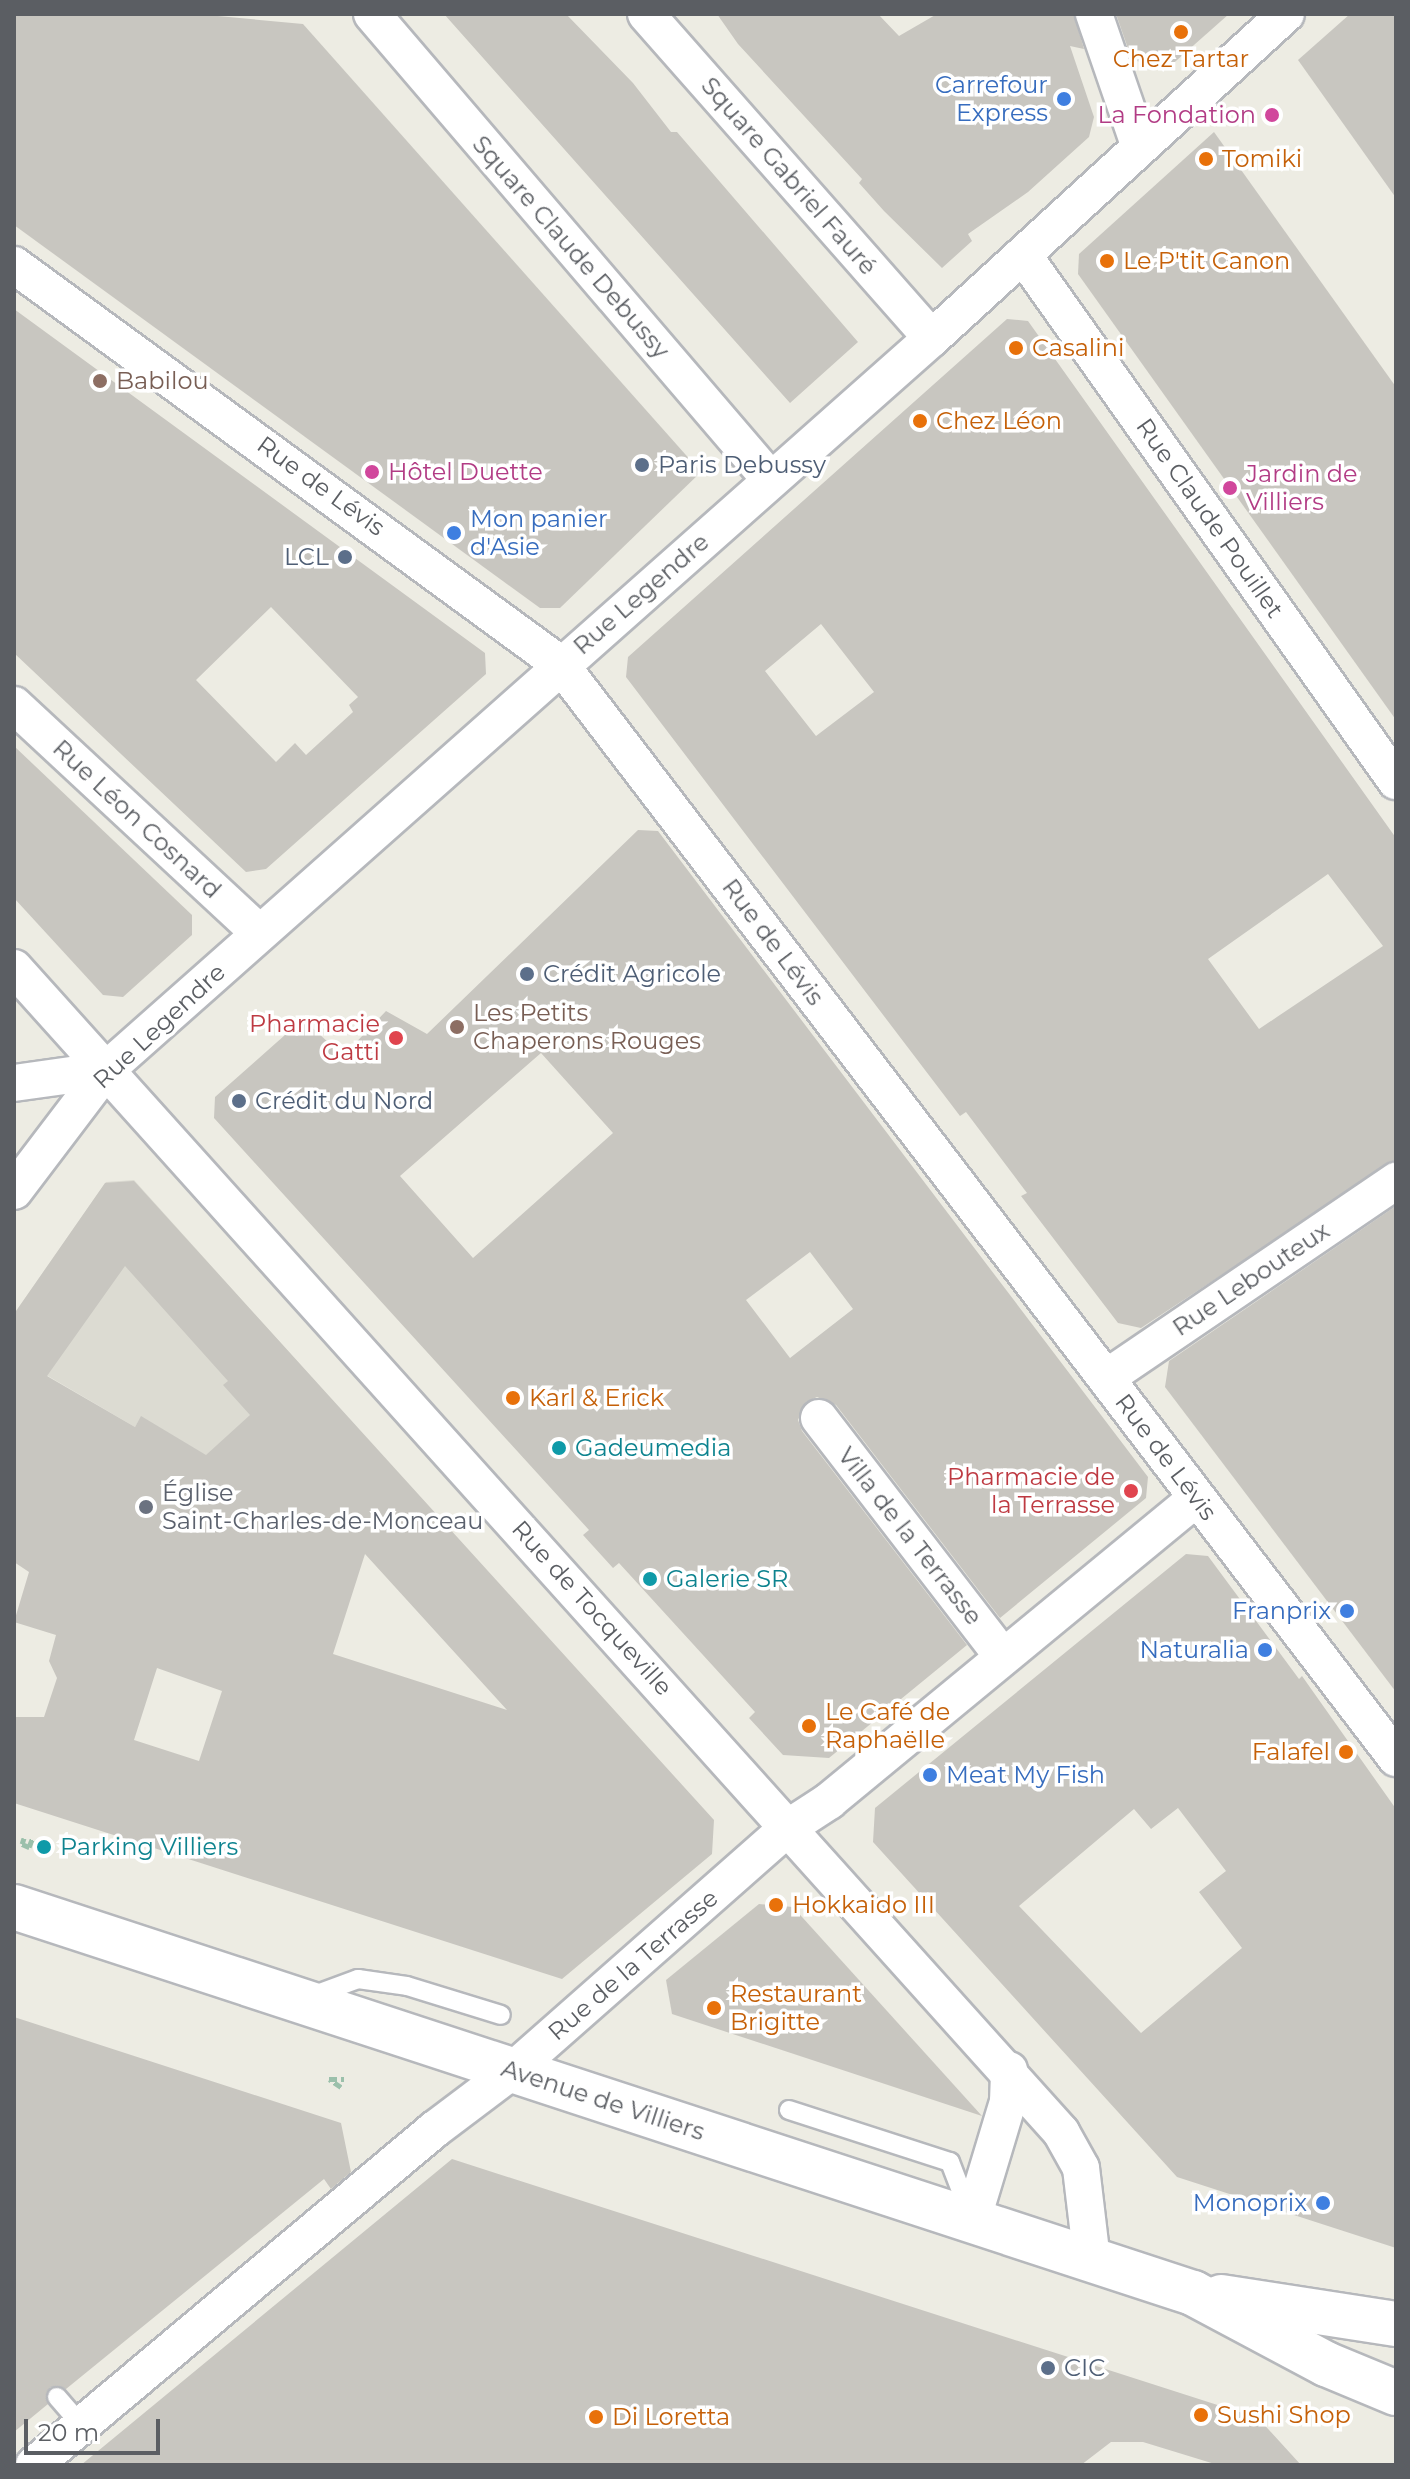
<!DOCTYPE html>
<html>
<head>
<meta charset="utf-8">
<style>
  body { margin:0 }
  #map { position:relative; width:1410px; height:2479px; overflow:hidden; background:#edece3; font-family:Montserrat,sans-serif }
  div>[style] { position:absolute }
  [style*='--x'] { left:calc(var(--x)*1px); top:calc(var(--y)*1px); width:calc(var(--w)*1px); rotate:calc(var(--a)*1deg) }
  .education>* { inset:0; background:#dcdbd2 }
  .building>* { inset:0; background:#c8c6c0 }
  .path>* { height:5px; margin-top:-2.5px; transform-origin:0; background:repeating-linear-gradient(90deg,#9bc0ab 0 8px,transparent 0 12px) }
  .roads { filter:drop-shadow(2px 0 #b6b8bc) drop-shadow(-2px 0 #b6b8bc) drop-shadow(0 2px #b6b8bc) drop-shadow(0 -2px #b6b8bc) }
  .lane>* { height:18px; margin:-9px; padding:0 9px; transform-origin:9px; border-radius:9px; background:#fff }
  .street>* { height:36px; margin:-18px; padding:0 18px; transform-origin:18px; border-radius:18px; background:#fff }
  .secondary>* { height:44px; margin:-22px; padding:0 22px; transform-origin:22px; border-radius:22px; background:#fff }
  .dots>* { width:22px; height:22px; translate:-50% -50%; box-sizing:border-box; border:4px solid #fff; border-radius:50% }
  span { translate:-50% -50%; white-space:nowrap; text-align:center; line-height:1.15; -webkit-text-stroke:7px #fff; paint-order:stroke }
  .food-label { font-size:24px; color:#c56008 }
  .left { translate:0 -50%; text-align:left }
  .right { translate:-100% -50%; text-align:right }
  .shop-label { font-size:24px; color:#366cbe }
  .hotel-label { font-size:24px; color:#b23c85 }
  .street-label { font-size:24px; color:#5b5e63 }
  .education-label { font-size:24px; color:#785e54 }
  .service-label { font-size:24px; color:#4e5e75 }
  .health-label { font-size:24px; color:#be3a42 }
  .culture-label { font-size:24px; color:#0d838f }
  .worship-label { font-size:24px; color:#5b616d }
  .frame { position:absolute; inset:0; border:16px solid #5b5e63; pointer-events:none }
  .scale { position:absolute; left:24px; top:2419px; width:136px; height:36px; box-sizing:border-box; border:4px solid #5b5e63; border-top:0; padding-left:10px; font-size:24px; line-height:28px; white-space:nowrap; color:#5b5e63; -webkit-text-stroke:6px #fff; paint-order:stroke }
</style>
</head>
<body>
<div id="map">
  <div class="education">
    <i style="clip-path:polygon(134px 1180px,315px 1381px,224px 1480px,141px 1417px,135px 1427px,48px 1376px,34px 1395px,14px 1380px,14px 1314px,106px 1182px)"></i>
  </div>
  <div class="building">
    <i style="clip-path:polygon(14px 14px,196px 14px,303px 24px,701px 472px,560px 608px,540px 608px,14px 225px)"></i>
    <i style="clip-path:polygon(444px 14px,566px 14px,633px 83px,671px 132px,677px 132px,858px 342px,790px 403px)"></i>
    <i style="clip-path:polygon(717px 14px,878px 14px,899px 36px,937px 14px,1074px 14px,1084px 49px,1070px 46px,1094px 117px,1089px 137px,1028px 192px,968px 234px,972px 241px,942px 268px,884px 211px,859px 183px,862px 179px,738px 44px)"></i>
    <i style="clip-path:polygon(1116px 14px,1229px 14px,1168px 68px,1132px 60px)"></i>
    <i style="clip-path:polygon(1350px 14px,1396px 14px,1396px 198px,1298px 60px)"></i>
    <i style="clip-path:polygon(1214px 132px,1396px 387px,1396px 720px,1078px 274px,1079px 254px)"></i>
    <i style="clip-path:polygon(evenodd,14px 309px,485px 653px,486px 674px,266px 869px,246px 872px,14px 653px,14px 309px,271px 607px,358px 697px,349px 705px,353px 712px,306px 755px,295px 743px,276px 762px,196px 680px,271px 607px)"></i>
    <i style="clip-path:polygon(evenodd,1007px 319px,1028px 321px,1396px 838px,1396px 1160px,1141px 1328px,1118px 1323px,1021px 1196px,1027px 1193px,966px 1112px,960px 1116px,626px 677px,628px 657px,1007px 319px,821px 624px,874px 692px,816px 736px,765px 671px,821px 624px,1007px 319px,1328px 874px,1383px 946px,1259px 1029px,1208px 959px,1328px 874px)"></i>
    <i style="clip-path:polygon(14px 746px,192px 915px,192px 935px,123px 997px,103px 995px,14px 898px)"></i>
    <i style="clip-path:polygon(evenodd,638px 830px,658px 831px,1148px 1477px,1146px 1498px,1000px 1618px,836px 1405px,817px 1397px,806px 1402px,798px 1420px,802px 1431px,967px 1645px,829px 1758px,783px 1755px,749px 1718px,755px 1712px,619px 1563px,613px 1568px,583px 1535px,589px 1530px,214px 1118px,215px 1097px,303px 1019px,343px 1056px,386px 1011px,427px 1034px,638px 830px,541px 1053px,613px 1133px,473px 1258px,400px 1176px,541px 1053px,638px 830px,810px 1252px,853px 1309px,790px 1358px,746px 1300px,810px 1252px)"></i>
    <i style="clip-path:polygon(evenodd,134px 1181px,714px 1820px,712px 1854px,562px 1979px,14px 1803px,14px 1717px,44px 1717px,57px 1678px,49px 1661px,56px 1635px,14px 1622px,29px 1572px,14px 1562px,14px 1314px,105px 1183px,134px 1181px,125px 1266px,228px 1381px,223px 1385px,250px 1415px,206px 1455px,141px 1416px,135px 1427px,47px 1376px,125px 1266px,134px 1181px,365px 1554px,507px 1710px,333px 1654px,365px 1554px,134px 1181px,157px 1668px,222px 1691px,199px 1761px,134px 1740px,157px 1668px)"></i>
    <i style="clip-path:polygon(1396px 1206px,1396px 1692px,1165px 1387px,1169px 1361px)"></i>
    <i style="clip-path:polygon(evenodd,1186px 1554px,1208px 1556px,1299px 1679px,1302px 1676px,1396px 1809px,1396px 2248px,1177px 2177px,873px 1842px,875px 1808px,1186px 1554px,1178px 1808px,1226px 1871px,1199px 1892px,1242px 1948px,1141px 2033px,1019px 1906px,1134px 1809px,1151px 1829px,1178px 1808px)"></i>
    <i style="clip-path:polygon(759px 1904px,793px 1907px,982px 2116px,672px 2014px,666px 1980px)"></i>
    <i style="clip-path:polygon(14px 2017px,341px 2123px,351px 2172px,331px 2189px,324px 2179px,66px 2389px,50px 2387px,48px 2404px,14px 2432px)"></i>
    <i style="clip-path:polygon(452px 2159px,1258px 2418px,1301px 2465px,1218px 2465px,1143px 2442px,1111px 2442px,1081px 2465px,81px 2465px)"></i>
  </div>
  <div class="path">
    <i style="--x:24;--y:1838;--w:6;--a:108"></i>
    <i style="--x:22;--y:1844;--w:8;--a:23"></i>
    <i style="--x:29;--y:1847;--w:11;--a:-68"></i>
    <i style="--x:341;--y:2087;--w:14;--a:-146"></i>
    <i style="--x:329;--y:2079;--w:15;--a:0"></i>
  </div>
  <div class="roads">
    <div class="lane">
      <i style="--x:312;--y:1996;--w:49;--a:-20.3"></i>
      <i style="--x:358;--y:1979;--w:49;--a:8.1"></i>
      <i style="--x:407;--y:1986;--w:98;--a:17.1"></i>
      <i style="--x:789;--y:2110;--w:169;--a:17.9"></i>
      <i style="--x:950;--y:2162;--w:56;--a:69"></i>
      <i style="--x:57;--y:2397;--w:38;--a:49"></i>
    </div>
    <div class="street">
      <i style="--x:372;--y:14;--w:612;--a:49.44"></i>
      <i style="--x:646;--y:14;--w:432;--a:48.6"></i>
      <i style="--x:1094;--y:14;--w:139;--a:71"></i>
      <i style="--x:1023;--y:255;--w:645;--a:54.66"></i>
      <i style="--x:14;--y:265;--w:676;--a:36.16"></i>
      <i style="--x:560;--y:664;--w:1377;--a:52.61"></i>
      <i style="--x:14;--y:705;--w:335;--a:42.9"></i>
      <i style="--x:14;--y:968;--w:1566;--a:48.03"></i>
      <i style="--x:1061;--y:2132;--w:41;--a:60.9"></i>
      <i style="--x:1081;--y:2168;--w:93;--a:83.2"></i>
      <i style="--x:14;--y:1083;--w:93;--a:-8"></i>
      <i style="--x:14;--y:1191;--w:152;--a:-52.8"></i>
      <i style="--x:106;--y:1070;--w:1104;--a:-41.55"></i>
      <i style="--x:932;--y:338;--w:480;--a:-42.5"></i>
      <i style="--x:1106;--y:1378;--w:351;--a:-34.2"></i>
      <i style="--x:819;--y:1418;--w:298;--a:52.4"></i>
      <i style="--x:972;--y:2221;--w:124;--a:-73.2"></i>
      <i style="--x:1008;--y:2102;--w:32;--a:-88"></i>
      <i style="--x:34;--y:2465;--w:523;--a:-39.96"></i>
      <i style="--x:435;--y:2129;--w:96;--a:-37"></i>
      <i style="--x:512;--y:2071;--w:369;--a:-41.4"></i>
      <i style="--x:789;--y:1827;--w:48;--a:-33"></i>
      <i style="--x:829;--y:1801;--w:476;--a:-39.5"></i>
    </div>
    <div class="secondary">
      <i style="--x:14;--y:1907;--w:1241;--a:18.13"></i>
      <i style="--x:1193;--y:2293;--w:151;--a:28.1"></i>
      <i style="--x:1326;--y:2364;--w:76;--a:22.5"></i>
      <i style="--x:1221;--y:2297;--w:177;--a:8.8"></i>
    </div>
  </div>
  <div class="dots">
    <i style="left:1181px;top:32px;background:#e8710a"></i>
    <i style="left:1064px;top:99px;background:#3f7fe0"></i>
    <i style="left:1272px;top:115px;background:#d1479c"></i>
    <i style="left:1206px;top:159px;background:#e8710a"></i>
    <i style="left:1107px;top:261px;background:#e8710a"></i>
    <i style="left:1016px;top:348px;background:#e8710a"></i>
    <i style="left:100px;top:381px;background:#8d6e63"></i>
    <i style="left:920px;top:421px;background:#e8710a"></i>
    <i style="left:642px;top:465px;background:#5c6f8a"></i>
    <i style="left:372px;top:472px;background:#d1479c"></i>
    <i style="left:1230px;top:488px;background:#d1479c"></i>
    <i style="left:454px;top:533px;background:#3f7fe0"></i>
    <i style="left:345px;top:557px;background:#5c6f8a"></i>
    <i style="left:527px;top:974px;background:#5c6f8a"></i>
    <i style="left:457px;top:1027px;background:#8d6e63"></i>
    <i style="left:396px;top:1038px;background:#e0444e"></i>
    <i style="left:239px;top:1101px;background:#5c6f8a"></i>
    <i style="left:513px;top:1398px;background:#e8710a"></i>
    <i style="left:559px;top:1448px;background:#0f9aa8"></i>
    <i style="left:1131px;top:1491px;background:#e0444e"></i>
    <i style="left:146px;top:1507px;background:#6b7280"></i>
    <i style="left:650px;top:1579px;background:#0f9aa8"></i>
    <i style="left:1347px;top:1611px;background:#3f7fe0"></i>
    <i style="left:1265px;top:1650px;background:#3f7fe0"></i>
    <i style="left:809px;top:1726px;background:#e8710a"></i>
    <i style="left:1346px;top:1752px;background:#e8710a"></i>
    <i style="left:930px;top:1775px;background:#3f7fe0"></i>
    <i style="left:44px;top:1847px;background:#0f9aa8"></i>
    <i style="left:776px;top:1905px;background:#e8710a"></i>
    <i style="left:714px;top:2008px;background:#e8710a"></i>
    <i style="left:1323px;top:2203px;background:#3f7fe0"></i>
    <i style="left:1048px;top:2368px;background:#5c6f8a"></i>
    <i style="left:1201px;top:2415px;background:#e8710a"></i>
    <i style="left:596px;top:2417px;background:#e8710a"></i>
  </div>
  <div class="food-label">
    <span style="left:1181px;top:59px">Chez Tartar</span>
    <span class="left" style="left:1222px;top:159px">Tomiki</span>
    <span class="left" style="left:1123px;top:261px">Le P'tit Canon</span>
    <span class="left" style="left:1032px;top:348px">Casalini</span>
    <span class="left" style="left:936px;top:421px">Chez Léon</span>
    <span class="left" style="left:529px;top:1398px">Karl &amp; Erick</span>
    <span class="left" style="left:825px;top:1726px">Le Café de<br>Raphaëlle</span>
    <span class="right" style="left:1330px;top:1752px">Falafel</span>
    <span class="left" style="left:792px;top:1905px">Hokkaido III</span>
    <span class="left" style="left:730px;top:2008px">Restaurant<br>Brigitte</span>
    <span class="left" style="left:1217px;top:2415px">Sushi Shop</span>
    <span class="left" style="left:612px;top:2417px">Di Loretta</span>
  </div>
  <div class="shop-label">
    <span class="right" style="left:1048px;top:99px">Carrefour<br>Express</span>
    <span class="left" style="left:470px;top:533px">Mon panier<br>d'Asie</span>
    <span class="right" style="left:1331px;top:1611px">Franprix</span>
    <span class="right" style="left:1249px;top:1650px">Naturalia</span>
    <span class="left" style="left:946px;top:1775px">Meat My Fish</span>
    <span class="right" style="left:1307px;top:2203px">Monoprix</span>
  </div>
  <div class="hotel-label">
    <span class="right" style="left:1256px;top:115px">La Fondation</span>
    <span class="left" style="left:388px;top:472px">Hôtel Duette</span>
    <span class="left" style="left:1246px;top:488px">Jardin de<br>Villiers</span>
  </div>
  <div class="street-label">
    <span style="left:789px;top:176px;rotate:49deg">Square Gabriel Fauré</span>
    <span style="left:571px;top:247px;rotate:49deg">Square Claude Debussy</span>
    <span style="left:321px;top:486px;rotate:36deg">Rue de Lévis</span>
    <span style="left:1210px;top:518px;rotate:55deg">Rue Claude Pouillet</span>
    <span style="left:641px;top:594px;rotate:-41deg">Rue Legendre</span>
    <span style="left:137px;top:819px;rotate:43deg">Rue Léon Cosnard</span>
    <span style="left:773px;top:942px;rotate:53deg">Rue de Lévis</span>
    <span style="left:159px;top:1026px;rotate:-43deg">Rue Legendre</span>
    <span style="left:1251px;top:1279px;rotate:-34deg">Rue Lebouteux</span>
    <span style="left:1166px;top:1457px;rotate:53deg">Rue de Lévis</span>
    <span style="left:910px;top:1536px;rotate:52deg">Villa de la Terrasse</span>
    <span style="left:592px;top:1608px;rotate:48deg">Rue de Tocqueville</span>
    <span style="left:633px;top:1965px;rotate:-41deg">Rue de la Terrasse</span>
    <span style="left:603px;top:2100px;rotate:18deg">Avenue de Villiers</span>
  </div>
  <div class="education-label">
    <span class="left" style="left:116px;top:381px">Babilou</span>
    <span class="left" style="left:473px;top:1027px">Les Petits<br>Chaperons Rouges</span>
  </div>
  <div class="service-label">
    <span class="left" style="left:658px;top:465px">Paris Debussy</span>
    <span class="right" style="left:329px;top:557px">LCL</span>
    <span class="left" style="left:543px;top:974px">Crédit Agricole</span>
    <span class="left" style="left:255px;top:1101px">Crédit du Nord</span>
    <span class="left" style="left:1064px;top:2368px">CIC</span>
  </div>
  <div class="health-label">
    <span class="right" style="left:380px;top:1038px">Pharmacie<br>Gatti</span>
    <span class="right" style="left:1115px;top:1491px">Pharmacie de<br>la Terrasse</span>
  </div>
  <div class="culture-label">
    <span class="left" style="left:575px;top:1448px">Gadeumedia</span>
    <span class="left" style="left:666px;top:1579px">Galerie SR</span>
    <span class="left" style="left:60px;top:1847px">Parking Villiers</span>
  </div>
  <div class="worship-label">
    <span class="left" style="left:162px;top:1507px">Église<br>Saint-Charles-de-Monceau</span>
  </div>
  <div class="frame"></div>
  <div class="scale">20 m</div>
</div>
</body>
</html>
